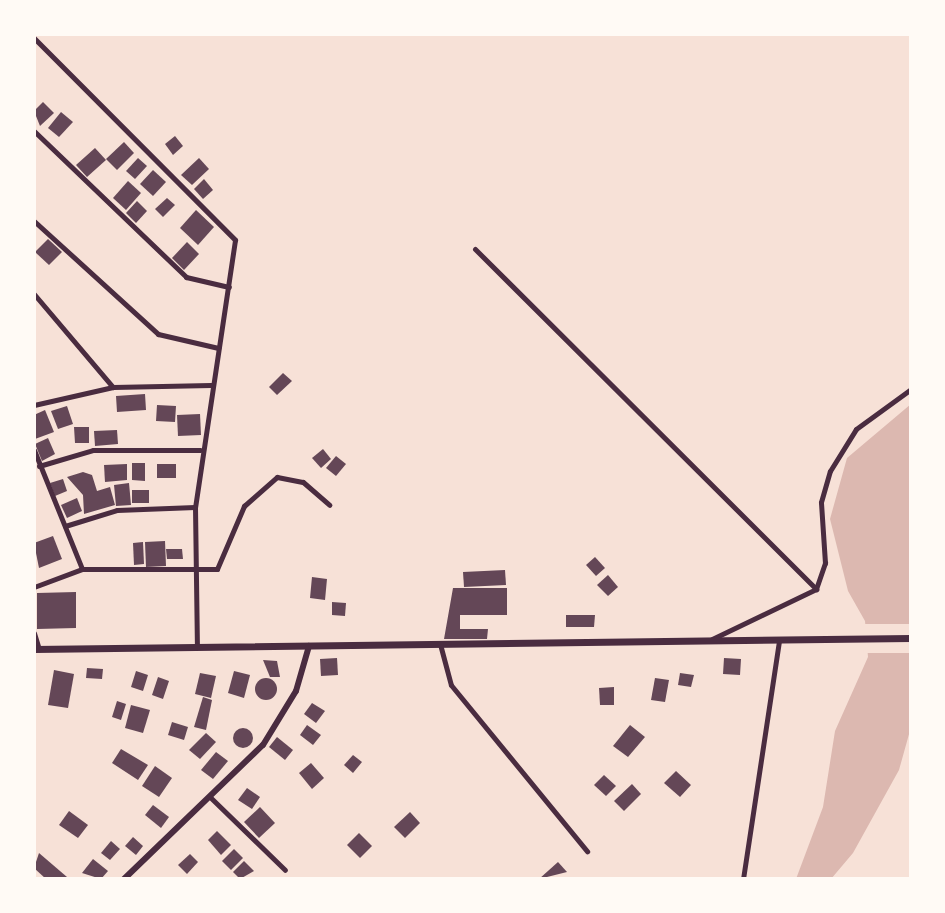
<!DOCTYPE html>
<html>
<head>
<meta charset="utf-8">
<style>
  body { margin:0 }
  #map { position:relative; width:945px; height:913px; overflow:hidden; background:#f7e1d7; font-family:"Public Sans",sans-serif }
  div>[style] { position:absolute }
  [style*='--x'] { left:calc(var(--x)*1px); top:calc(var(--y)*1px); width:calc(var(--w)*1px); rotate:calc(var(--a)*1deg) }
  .water>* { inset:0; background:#dcb8b0 }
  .pier>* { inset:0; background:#f7e1d7 }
  .building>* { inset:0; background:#644757 }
  .round { border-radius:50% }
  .minor>* { height:5px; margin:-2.5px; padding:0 2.5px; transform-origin:2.5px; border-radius:2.5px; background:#4a2c40 }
  .tertiary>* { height:6px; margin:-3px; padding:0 3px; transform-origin:3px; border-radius:3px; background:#4a2c40 }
  .primary>* { height:7px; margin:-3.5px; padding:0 3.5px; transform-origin:3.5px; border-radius:3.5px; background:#4a2c40 }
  span { translate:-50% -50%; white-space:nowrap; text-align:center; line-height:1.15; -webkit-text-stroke:6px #fffaf5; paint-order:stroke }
  .frame { position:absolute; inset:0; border:36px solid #fffaf5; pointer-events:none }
</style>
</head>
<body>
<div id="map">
  <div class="water">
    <i style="clip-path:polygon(911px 404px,911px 727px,899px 770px,853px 853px,831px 879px,796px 879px,823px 807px,835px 731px,868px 657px,865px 621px,848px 591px,830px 519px,847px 458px)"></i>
  </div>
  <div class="pier">
    <i style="clip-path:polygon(863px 624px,911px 624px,911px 653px,864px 653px)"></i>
  </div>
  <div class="building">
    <i style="clip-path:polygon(43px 102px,54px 113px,40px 126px,34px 111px)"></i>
    <i style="clip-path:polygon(61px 112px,73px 122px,59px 137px,48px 128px)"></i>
    <i style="clip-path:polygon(175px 136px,183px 146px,173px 155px,165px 144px)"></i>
    <i style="clip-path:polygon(124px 142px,134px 153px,117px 170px,106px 159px)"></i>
    <i style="clip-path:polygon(95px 148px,106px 160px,87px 177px,76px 165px)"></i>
    <i style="clip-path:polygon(138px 158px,147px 166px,135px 179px,126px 171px)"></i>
    <i style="clip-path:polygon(199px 158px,209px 169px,192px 185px,181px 175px)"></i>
    <i style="clip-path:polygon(153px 170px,166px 182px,153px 196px,140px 184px)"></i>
    <i style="clip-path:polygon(204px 179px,213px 190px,203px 199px,194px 189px)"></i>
    <i style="clip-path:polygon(128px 181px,141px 193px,126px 210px,113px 198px)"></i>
    <i style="clip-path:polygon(167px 198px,175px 205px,163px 217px,155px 209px)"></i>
    <i style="clip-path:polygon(137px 201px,147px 211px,136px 223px,126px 213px)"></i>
    <i style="clip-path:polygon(196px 210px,214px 227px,198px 245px,180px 228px)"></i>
    <i style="clip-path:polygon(48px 239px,62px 252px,49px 265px,35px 252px)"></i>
    <i style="clip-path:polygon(187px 242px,199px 254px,184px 270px,172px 258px)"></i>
    <i style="clip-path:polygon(283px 373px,292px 381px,277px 395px,269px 387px)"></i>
    <i style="clip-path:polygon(145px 394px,146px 410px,117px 412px,116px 396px)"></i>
    <i style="clip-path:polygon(157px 405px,176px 406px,175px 422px,156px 421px)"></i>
    <i style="clip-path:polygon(67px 406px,73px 424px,58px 429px,51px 411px)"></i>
    <i style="clip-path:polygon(45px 410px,54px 432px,35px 439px,34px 415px)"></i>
    <i style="clip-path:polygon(200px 414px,201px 435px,178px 436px,177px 415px)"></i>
    <i style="clip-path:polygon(74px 427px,89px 427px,89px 443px,75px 443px)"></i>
    <i style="clip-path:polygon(117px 430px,118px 444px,95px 446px,94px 431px)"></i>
    <i style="clip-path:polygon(48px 438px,55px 454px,42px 461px,35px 444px)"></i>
    <i style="clip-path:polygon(323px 449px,331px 459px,321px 468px,312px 458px)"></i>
    <i style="clip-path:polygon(336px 456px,346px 464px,336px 476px,326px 468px)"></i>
    <i style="clip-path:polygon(132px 463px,145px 463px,145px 481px,132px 480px)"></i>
    <i style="clip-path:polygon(127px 464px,127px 480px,105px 482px,104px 465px)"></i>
    <i style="clip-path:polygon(157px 464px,176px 464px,176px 478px,157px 478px)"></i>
    <i style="clip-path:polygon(83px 472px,92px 475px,97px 491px,110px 487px,115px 505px,84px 514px,83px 495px,67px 477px)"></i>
    <i style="clip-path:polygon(63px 479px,67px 491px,55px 496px,50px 483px)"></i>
    <i style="clip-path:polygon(129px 483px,131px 505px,116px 506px,114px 485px)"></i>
    <i style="clip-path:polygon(132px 490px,149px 490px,149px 503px,132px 503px)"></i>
    <i style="clip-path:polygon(77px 498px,82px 511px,67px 518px,61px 505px)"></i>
    <i style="clip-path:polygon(53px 536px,62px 559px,39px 568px,34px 543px)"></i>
    <i style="clip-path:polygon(165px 541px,166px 566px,146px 567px,145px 542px)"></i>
    <i style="clip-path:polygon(143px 542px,144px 564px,134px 565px,133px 543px)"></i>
    <i style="clip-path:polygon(166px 549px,182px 549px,183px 559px,167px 559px)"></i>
    <i style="clip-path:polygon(595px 557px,605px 568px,596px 576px,586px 565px)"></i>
    <i style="clip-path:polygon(505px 570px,506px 585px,464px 587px,463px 572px)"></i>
    <i style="clip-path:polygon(608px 575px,618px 587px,608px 596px,597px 585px)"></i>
    <i style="clip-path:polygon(312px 577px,327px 579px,325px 600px,310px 598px)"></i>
    <i style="clip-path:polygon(453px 588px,507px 588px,507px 615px,460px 615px,460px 629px,488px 629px,487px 639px,444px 639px)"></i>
    <i style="clip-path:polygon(76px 592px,76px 628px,37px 629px,37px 593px)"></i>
    <i style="clip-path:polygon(332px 602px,346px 603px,345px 616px,332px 615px)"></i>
    <i style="clip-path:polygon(566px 615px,595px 615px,594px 627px,566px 627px)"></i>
    <i style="clip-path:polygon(337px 658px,338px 675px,321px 676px,320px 659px)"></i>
    <i style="clip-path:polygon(724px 658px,741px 659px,740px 675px,723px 674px)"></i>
    <i style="clip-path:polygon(263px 660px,277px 661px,280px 677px,270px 677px)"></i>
    <i style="clip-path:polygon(87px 668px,103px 669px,102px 679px,86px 678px)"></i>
    <i style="clip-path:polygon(54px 670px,74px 674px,68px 708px,48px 705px)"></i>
    <i style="clip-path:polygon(136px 671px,148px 675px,143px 691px,131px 687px)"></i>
    <i style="clip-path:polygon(234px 671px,250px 675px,244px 698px,228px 693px)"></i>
    <i style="clip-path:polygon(200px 673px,216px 676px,211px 698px,195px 694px)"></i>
    <i style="clip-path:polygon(680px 673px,694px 675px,691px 687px,678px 685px)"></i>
    <i style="clip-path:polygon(158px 677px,169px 681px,163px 699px,152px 695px)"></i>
    <i class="round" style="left:255px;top:678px;width:22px;height:22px"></i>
    <i style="clip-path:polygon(655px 678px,669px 680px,665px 702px,651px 700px)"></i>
    <i style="clip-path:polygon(614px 687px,614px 705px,600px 705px,599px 688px)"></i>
    <i style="clip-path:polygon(203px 697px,212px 700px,206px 730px,194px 727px)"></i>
    <i style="clip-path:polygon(117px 701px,126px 704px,121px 720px,112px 717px)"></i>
    <i style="clip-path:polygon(312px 703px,325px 711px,316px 723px,304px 714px)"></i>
    <i style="clip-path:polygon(131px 705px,150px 710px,143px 733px,125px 728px)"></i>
    <i style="clip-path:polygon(172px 722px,188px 727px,184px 740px,168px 735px)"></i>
    <i style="clip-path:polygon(307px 725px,321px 735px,313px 745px,300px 735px)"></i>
    <i style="clip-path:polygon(630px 725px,645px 737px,628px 757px,613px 746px)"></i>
    <i class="round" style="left:233px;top:728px;width:20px;height:20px"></i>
    <i style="clip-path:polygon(206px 733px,216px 742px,200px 759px,189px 750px)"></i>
    <i style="clip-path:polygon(277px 737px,293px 750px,285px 760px,269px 747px)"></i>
    <i style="clip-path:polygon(121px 749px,148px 765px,138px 780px,112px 763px)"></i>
    <i style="clip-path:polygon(216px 752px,228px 761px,213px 779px,201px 770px)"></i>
    <i style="clip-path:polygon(353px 755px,362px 762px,353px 773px,344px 765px)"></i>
    <i style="clip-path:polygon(311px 763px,324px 778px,312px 789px,299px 773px)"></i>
    <i style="clip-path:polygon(155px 766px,172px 778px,159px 797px,142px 786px)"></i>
    <i style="clip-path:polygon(676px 771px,691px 785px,680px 797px,664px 783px)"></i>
    <i style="clip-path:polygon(604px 775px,616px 786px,606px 796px,594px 785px)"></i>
    <i style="clip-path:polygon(632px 784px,641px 794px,624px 811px,614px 801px)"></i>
    <i style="clip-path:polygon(247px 788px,260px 797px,252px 809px,238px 800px)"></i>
    <i style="clip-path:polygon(153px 805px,169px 817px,161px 828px,145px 815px)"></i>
    <i style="clip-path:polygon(260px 807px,275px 823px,259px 838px,244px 822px)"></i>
    <i style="clip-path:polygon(69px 811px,88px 825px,78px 838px,59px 825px)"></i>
    <i style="clip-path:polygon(410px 812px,420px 823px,405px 838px,394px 827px)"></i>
    <i style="clip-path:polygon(217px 831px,231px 845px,221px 855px,208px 840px)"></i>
    <i style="clip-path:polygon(359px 833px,372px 846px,360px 858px,347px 845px)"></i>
    <i style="clip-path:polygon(133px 837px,143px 846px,136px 855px,125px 846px)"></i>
    <i style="clip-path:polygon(111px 841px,120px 849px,110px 860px,101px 853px)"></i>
    <i style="clip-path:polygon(234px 849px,243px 858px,231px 870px,222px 861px)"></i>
    <i style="clip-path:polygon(39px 853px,67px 877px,65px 879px,46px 879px,34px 868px)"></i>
    <i style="clip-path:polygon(190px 854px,198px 862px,187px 874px,178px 865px)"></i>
    <i style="clip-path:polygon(93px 859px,108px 871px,101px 879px,82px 873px)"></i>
    <i style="clip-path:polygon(244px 861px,254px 871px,240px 879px,233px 872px)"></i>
    <i style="clip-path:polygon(558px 862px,567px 872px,539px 879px)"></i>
  </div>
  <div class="minor">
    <i style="--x:34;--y:38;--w:285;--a:45.1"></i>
    <i style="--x:235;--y:240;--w:270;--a:98.5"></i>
    <i style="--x:195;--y:507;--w:140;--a:89.2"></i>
    <i style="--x:34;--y:131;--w:211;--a:43.8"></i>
    <i style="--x:186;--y:277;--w:44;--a:13.1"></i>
    <i style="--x:34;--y:221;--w:168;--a:42.3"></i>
    <i style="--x:158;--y:334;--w:62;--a:13.1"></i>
    <i style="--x:475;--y:249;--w:482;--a:44.9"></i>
    <i style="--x:34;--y:294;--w:122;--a:49.7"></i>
    <i style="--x:34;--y:405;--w:81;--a:-12.8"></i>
    <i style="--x:113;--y:387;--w:98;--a:-1.2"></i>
    <i style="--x:34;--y:450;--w:128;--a:68"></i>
    <i style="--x:39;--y:466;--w:56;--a:-16.5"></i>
    <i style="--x:93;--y:450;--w:107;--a:0"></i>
    <i style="--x:65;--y:526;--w:54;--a:-17.1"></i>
    <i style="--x:117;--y:510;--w:78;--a:-2.2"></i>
    <i style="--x:34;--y:587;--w:51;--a:-20.6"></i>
    <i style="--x:82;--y:569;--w:135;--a:0"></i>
    <i style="--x:217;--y:569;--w:69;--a:-66.8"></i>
    <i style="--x:244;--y:506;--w:44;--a:-41.3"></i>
    <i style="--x:277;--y:477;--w:26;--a:11"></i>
    <i style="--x:303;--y:482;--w:35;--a:41"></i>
    <i style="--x:34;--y:633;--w:17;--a:73"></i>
    <i style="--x:712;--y:639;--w:115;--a:-25.7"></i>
    <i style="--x:816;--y:589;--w:28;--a:-71"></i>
    <i style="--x:825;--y:563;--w:61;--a:-93.8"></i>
    <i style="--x:821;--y:502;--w:32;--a:-74"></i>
    <i style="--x:830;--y:471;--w:49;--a:-58.2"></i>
    <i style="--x:856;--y:429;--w:68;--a:-36"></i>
    <i style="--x:440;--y:644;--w:42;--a:75"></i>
    <i style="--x:451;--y:685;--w:215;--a:50.7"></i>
    <i style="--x:211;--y:798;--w:103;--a:44.2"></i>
    <i style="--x:743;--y:879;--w:242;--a:-81.4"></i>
  </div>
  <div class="tertiary">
    <i style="--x:124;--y:879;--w:193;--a:-44"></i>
    <i style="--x:263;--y:745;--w:63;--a:-58.6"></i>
    <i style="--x:296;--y:691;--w:47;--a:-73.9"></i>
  </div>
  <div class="primary">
    <i style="--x:34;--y:649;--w:877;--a:-0.72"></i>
  </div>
  <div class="frame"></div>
</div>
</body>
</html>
